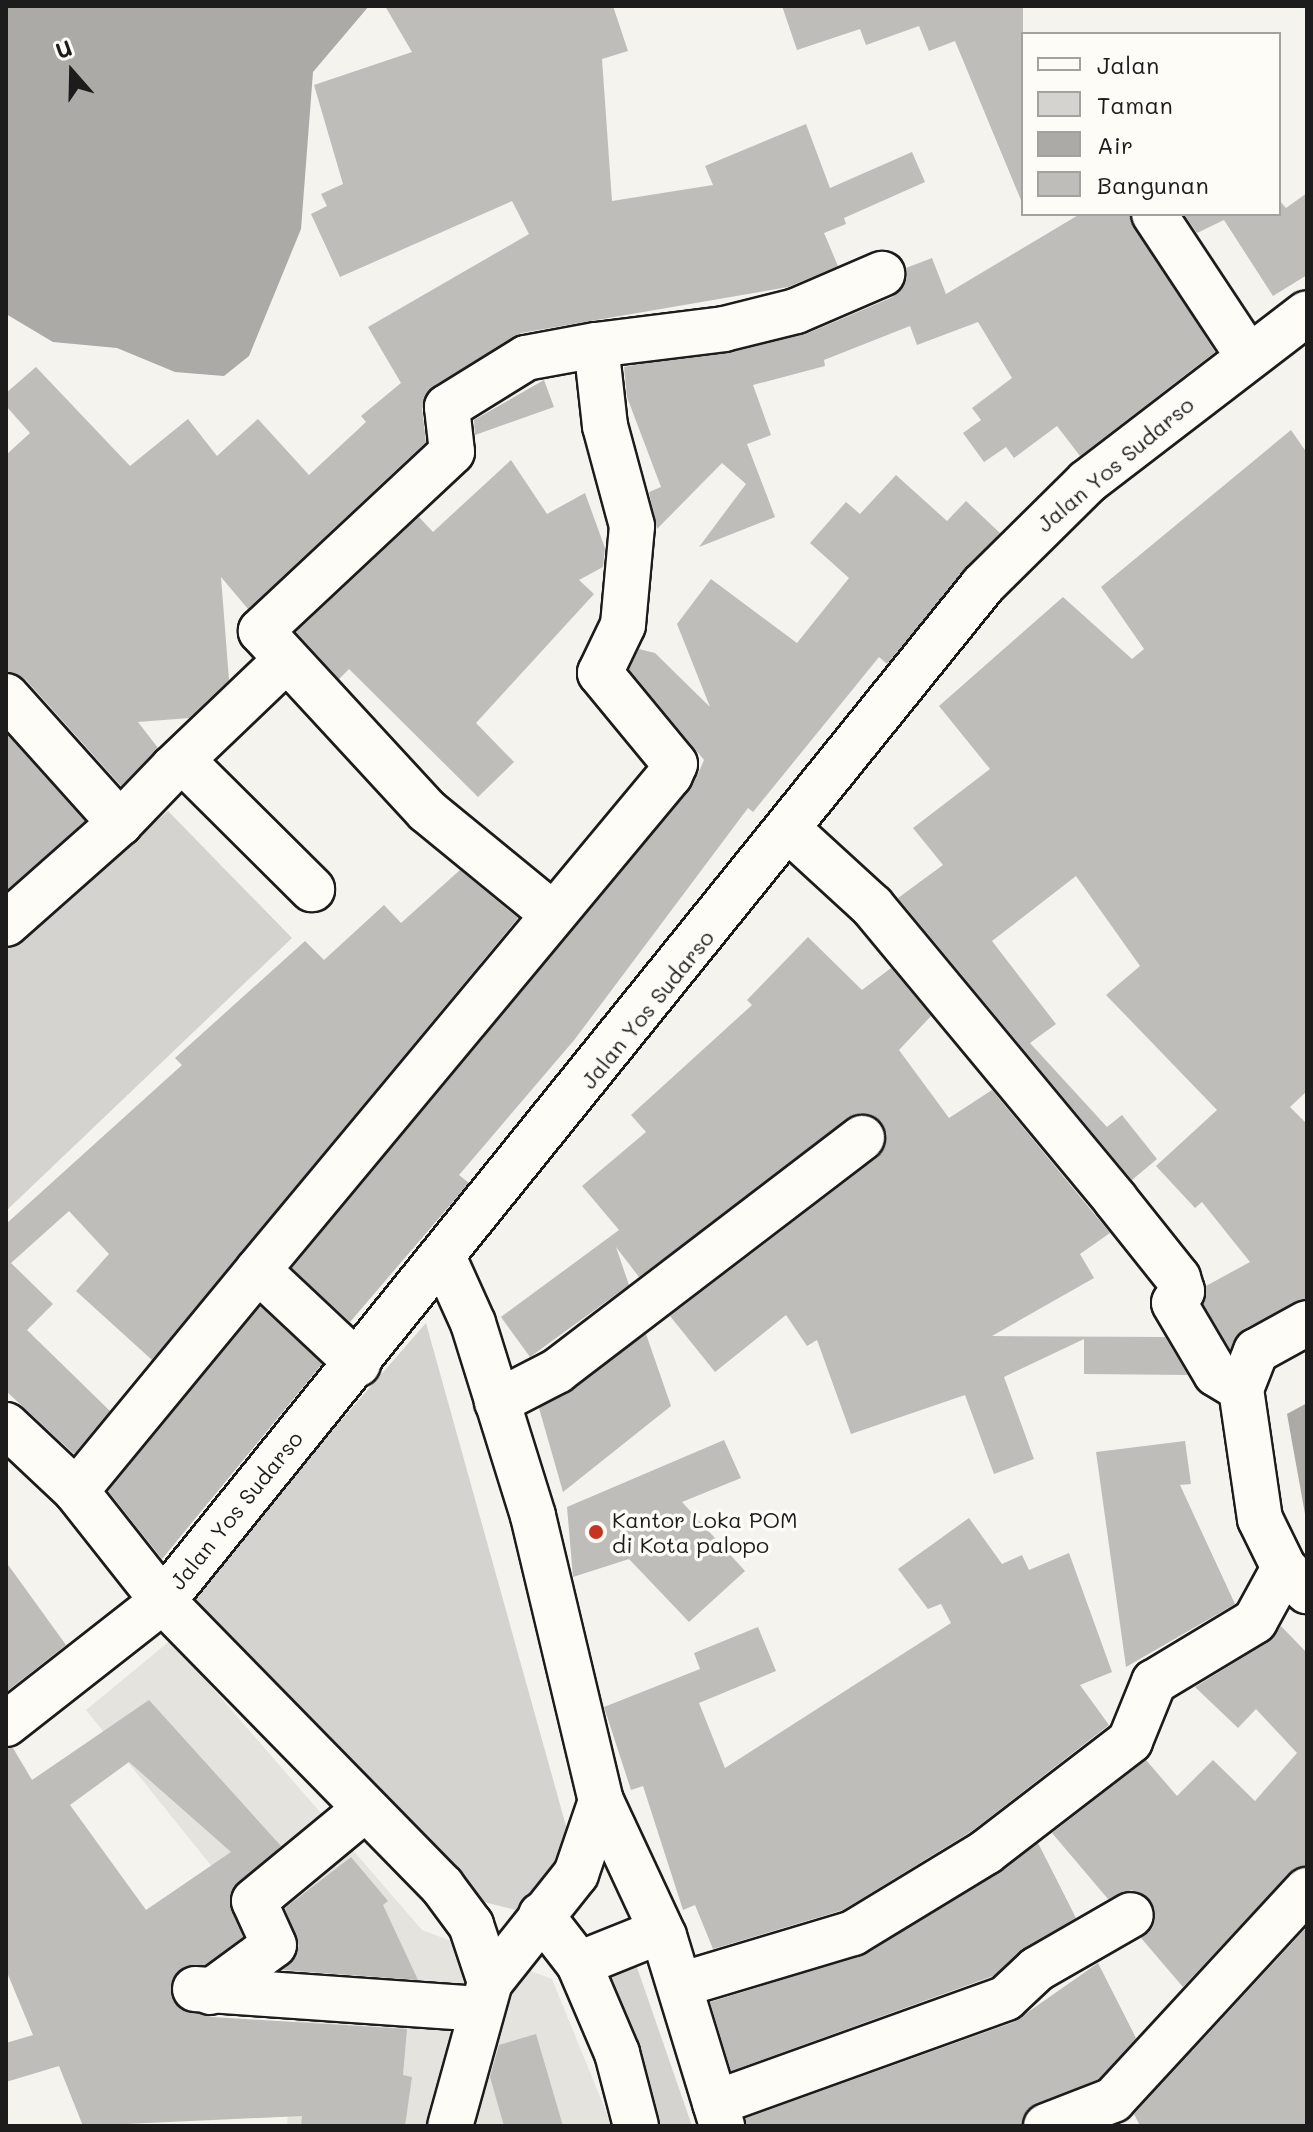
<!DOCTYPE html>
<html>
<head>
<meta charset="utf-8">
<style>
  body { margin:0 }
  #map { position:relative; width:1313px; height:2132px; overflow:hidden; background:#f4f3ee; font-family:Mali,sans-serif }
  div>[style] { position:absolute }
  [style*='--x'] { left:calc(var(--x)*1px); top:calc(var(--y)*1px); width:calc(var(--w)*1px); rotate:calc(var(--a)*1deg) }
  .built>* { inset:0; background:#e4e3de }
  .green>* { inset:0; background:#d4d3cf }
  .water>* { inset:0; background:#abaaa6 }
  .building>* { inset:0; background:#bebdba }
  .roads { filter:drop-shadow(2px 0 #1c1c1c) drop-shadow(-2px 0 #1c1c1c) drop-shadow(0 2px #1c1c1c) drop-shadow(0 -2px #1c1c1c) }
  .street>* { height:44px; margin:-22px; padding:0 22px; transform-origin:22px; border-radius:22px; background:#fdfcf7 }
  .secondary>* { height:44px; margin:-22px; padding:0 22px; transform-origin:22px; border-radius:22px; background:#fdfcf7 }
  .dots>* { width:22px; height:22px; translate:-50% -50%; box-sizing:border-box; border:4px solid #fdfcf7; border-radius:50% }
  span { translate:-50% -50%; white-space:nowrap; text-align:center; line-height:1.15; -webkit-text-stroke:7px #fdfcf7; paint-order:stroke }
  .street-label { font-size:22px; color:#1c1c1c }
  .poi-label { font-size:22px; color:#1c1c1c }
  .left { translate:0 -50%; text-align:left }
  .frame { position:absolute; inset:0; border:8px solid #1c1c1c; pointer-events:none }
  .legend { position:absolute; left:1021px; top:32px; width:260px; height:184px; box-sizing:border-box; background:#fdfcf7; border:2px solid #a3a29f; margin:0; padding:10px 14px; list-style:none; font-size:24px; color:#1c1c1c }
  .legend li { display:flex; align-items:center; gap:16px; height:40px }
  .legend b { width:40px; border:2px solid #a3a29f }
  .north { position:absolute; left:32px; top:32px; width:80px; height:80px; -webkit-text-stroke:6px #fdfcf7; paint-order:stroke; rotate:340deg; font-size:22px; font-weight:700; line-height:32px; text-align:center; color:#1c1c1c }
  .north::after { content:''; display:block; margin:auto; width:28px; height:36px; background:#1c1c1c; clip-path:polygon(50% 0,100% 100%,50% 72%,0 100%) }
</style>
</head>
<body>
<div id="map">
  <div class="built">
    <i style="clip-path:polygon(171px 1640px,422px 1930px,552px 1979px,612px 2126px,287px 2126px,299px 1975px,86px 1710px)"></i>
  </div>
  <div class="green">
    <i style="clip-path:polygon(168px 811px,292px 938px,6px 1211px,6px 950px)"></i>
    <i style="clip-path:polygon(426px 1323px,571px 1844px,550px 1904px,520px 1911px,443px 1892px,187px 1597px)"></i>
    <i style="clip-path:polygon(573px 1933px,631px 1950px,692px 2126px,636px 2126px)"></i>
  </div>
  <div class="water">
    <i style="clip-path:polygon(6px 6px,369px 6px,313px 72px,301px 229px,249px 356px,224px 376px,175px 372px,117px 348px,53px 342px,6px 314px)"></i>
    <i style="clip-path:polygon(1307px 1403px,1307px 1525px,1287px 1414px)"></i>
  </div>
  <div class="building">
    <i style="clip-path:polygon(385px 6px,613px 6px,628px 51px,602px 59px,612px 201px,713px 185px,705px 166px,806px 124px,830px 188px,912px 152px,925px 182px,844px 218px,846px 224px,824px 233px,838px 266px,788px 287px,521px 333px,434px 386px,422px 409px,426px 442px,248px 609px,221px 577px,229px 680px,189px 718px,138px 722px,158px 748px,121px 786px,25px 679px,6px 672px,6px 455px,30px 433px,6px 406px,6px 393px,36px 367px,130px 466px,188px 419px,217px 456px,258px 419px,309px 475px,366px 422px,361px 416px,401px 383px,368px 327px,529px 234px,512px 201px,340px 277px,311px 214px,327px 206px,321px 194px,343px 184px,314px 85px,412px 52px)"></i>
    <i style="clip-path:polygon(782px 6px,1023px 6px,1023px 205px,955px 41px,929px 51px,919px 26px,866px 45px,860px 29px,797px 50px)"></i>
    <i style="clip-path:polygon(1307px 193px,1307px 275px,1273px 296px,1224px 220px,1197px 233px,1184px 214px,1279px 214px,1279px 200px,1286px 208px)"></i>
    <i style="clip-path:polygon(1080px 214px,1129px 214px,1215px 352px,1080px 456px,1057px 426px,1014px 458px,1006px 447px,984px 462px,963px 433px,981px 420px,972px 408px,1012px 378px,978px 322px,917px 345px,910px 326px,824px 360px,825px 366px,753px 385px,771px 435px,747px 444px,775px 517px,699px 547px,746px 484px,722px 463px,657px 529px,649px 492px,661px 487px,627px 397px,624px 367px,806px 334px,893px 297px,906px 268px,932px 258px,946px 294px)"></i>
    <i style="clip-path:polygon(544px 380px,554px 407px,475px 435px,474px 420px)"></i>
    <i style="clip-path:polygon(1291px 430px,1307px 453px,1307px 1091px,1290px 1107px,1307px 1124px,1307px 1298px,1244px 1329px,1230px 1349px,1203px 1304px,1206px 1286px,1250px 1262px,1202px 1202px,1195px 1208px,1156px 1166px,1217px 1110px,1106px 995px,1140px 966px,1076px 876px,992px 941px,1056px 1024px,1030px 1043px,1107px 1127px,1122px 1115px,1157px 1159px,1132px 1180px,898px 898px,943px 865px,913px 828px,990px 769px,939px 706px,1063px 597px,1132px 659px,1144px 649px,1101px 587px)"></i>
    <i style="clip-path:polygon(511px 460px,547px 514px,585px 493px,605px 548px,603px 567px,579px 580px,594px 594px,476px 723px,514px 762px,478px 797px,349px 669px,339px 679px,296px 632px,419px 517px,433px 532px)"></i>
    <i style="clip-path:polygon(896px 475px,947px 521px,966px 501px,1000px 533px,887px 664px,879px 657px,753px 812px,748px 808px,575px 1039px,459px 1175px,469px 1183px,350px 1322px,292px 1268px,698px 774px,704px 760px,629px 669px,639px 649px,655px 653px,710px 707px,677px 624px,711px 579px,797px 643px,849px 578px,810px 543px,846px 502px,860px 514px)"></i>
    <i style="clip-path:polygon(6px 733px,85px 821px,6px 891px)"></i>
    <i style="clip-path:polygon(460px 870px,518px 918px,152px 1360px,76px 1291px,109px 1254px,69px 1211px,11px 1263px,53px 1304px,27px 1330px,110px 1411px,74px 1454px,6px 1391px,6px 1224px,182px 1065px,175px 1058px,305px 941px,324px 960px,384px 905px,401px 923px)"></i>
    <i style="clip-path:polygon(808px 937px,862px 990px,891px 968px,931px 1016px,899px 1050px,949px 1118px,992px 1090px,1110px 1233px,1080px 1254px,1094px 1278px,992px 1336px,1165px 1337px,1188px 1375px,1084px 1374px,1084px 1339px,1004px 1377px,1034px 1459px,994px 1474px,965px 1395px,851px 1434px,817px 1340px,807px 1346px,786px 1315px,715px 1372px,670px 1316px,878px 1157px,887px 1134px,881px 1122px,860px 1113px,639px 1277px,616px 1247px,629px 1285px,530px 1357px,501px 1317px,619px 1230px,582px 1186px,646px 1132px,631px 1115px,752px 1005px,747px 1000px)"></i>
    <i style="clip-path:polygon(260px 1306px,322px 1364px,162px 1559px,108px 1491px)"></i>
    <i style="clip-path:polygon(646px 1334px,671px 1406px,563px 1492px,539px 1408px)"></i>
    <i style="clip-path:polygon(724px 1440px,741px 1478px,682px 1502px,745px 1571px,689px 1622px,629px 1559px,573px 1577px,567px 1507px)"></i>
    <i style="clip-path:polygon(1185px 1441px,1191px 1484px,1180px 1485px,1235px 1604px,1126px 1667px,1096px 1452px)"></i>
    <i style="clip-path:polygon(969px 1518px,1002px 1564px,1022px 1555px,1029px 1570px,1069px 1553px,1112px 1672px,1080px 1685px,1109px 1725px,972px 1831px,843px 1910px,713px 1949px,695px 1905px,683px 1910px,643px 1786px,631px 1790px,604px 1707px,700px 1669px,694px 1653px,758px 1627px,776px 1671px,699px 1703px,725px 1768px,951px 1623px,941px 1604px,928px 1609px,898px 1569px)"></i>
    <i style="clip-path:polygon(6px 1562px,66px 1645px,6px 1692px)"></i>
    <i style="clip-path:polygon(1281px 1626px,1307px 1653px,1307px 1866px,1289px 1873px,1183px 1987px,1141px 1938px,1153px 1927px,1152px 1902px,1132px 1890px,1108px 1899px,1052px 1833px,1146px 1760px,1177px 1796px,1213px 1760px,1255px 1801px,1297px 1753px,1256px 1709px,1238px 1728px,1195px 1687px,1268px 1642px)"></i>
    <i style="clip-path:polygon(evenodd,149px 1700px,281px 1846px,230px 1894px,243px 1937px,205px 1965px,175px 1974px,173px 2001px,212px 2017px,407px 2029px,403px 2075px,412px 2077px,405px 2126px,301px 2126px,302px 2116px,83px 2126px,59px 2066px,6px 2082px,6px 2043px,33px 2035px,6px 1970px,6px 1748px,13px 1748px,32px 1780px,149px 1700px,129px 1762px,231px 1852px,146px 1910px,70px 1805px,129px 1762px)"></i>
    <i style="clip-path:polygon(1038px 1843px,1076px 1918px,993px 1976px,731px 2071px,710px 2002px,866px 1954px)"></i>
    <i style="clip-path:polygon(351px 1857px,388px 1901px,383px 1905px,418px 1980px,282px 1970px,299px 1946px,285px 1908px)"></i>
    <i style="clip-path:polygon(1307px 1927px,1307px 2126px,1140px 2126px,1134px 2114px)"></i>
    <i style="clip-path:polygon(1098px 1963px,1136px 2038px,1099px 2079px,1027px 2110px,1022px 2126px,746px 2126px,746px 2118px,1014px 2022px)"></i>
    <i style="clip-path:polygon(536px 2034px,563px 2126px,504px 2126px,490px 2077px,499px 2045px)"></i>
  </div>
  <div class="roads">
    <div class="street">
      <i style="--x:1154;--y:214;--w:170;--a:56.5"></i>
      <i style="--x:596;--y:345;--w:129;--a:-7.1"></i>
      <i style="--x:724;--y:329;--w:74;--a:-14"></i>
      <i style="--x:796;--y:311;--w:94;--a:-23.3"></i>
      <i style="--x:6;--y:696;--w:171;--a:48.1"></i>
      <i style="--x:120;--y:823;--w:152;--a:138.5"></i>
      <i style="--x:173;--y:768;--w:155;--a:-43.7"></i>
      <i style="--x:120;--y:823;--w:76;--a:-46.1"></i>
      <i style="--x:173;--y:768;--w:15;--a:-8"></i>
      <i style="--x:188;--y:766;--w:175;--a:44.8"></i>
      <i style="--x:789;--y:830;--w:113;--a:42.5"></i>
      <i style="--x:872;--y:906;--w:381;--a:50.3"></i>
      <i style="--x:1115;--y:1199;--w:101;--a:51.4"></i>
      <i style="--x:1178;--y:1278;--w:14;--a:73"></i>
      <i style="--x:1182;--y:1291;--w:14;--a:124"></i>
      <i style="--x:1174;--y:1303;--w:82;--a:59.4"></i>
      <i style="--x:1216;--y:1374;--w:29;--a:31"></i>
      <i style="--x:1307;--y:1323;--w:58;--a:151.2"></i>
      <i style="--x:1256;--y:1351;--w:41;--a:111.5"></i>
      <i style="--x:1241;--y:1389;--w:131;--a:81.7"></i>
      <i style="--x:1260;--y:1519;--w:55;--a:63.9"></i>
      <i style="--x:1284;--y:1568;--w:33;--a:45"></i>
      <i style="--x:358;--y:1364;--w:137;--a:-136.8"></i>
      <i style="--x:258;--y:1270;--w:644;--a:-50.23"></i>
      <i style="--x:670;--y:775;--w:12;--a:-66"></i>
      <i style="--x:675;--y:764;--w:118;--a:-129.5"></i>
      <i style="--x:600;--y:673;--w:53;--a:-64.4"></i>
      <i style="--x:623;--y:625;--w:99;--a:-84.8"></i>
      <i style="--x:632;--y:526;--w:104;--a:-105.1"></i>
      <i style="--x:605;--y:426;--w:81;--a:-96.3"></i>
      <i style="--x:596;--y:345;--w:71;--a:169.5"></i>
      <i style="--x:526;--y:358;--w:93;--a:148.2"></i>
      <i style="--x:447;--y:407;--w:45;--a:83.7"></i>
      <i style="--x:452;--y:452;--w:262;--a:136.9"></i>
      <i style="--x:261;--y:631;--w:245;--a:47.3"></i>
      <i style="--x:427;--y:811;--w:163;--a:39.3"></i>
      <i style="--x:497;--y:1402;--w:68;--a:-27.3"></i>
      <i style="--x:557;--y:1371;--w:384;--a:-37.4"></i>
      <i style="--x:76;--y:1491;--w:286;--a:-50.5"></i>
      <i style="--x:163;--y:1601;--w:399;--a:45.6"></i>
      <i style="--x:442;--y:1886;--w:49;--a:53.4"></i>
      <i style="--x:471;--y:1925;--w:60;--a:71.6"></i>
      <i style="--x:601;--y:1801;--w:149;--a:65"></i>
      <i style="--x:664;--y:1936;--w:199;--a:73"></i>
      <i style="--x:579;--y:1964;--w:88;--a:-21.9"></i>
      <i style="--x:680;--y:1985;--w:181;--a:-16.7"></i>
      <i style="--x:853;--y:1933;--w:156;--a:-31.3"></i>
      <i style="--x:986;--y:1852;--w:182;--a:-37.6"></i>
      <i style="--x:1130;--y:1741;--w:64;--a:-67.9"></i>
      <i style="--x:1154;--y:1682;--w:118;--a:-31.1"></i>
      <i style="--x:1255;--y:1621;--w:60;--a:-61.3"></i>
      <i style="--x:195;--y:1989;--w:285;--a:4"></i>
      <i style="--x:210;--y:1992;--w:79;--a:-36.3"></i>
      <i style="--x:274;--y:1945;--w:48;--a:-114.4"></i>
      <i style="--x:254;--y:1901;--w:143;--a:-39.6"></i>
      <i style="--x:715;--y:2103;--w:309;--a:-19.8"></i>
      <i style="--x:1006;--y:1998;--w:42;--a:-43.1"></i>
      <i style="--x:1037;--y:1969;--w:108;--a:-29.9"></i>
      <i style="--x:1046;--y:2126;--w:72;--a:-21.2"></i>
      <i style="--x:1113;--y:2100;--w:286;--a:-47.3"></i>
    </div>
    <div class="secondary">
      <i style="--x:445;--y:1261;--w:68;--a:65.7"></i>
      <i style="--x:473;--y:1323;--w:202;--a:72.7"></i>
      <i style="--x:533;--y:1516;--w:293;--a:76.6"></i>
      <i style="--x:601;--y:1801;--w:77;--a:108.9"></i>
      <i style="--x:576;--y:1874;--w:138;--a:128.5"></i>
      <i style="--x:490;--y:1982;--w:149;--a:105.5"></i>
      <i style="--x:6;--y:1425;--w:96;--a:43.3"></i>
      <i style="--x:76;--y:1491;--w:140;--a:51.7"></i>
      <i style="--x:6;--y:1724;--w:199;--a:-38.1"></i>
      <i style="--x:163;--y:1601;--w:1306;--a:-51.09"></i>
      <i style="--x:983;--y:585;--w:146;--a:-44.7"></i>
      <i style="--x:1087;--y:482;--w:277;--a:-37.5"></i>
      <i style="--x:541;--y:1915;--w:62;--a:52.2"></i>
      <i style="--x:579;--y:1964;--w:97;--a:66.9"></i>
      <i style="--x:617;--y:2053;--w:75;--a:75.4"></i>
    </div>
  </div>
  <div class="dots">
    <i style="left:596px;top:1532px;background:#c8321e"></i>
  </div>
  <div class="street-label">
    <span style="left:1115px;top:464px;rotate:-40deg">Jalan Yos Sudarso</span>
    <span style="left:647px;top:1009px;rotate:-51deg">Jalan Yos Sudarso</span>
    <span style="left:236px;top:1510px;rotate:-51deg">Jalan Yos Sudarso</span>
  </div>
  <div class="poi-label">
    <span class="left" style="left:612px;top:1532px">Kantor Loka POM<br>di Kota palopo</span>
  </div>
  <div class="frame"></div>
  <ul class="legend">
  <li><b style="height:10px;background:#fdfcf7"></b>Jalan</li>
  <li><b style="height:22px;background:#d4d3cf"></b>Taman</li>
  <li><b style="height:22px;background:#abaaa6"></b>Air</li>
  <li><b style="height:22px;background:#bebdba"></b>Bangunan</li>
  </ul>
  <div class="north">U</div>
</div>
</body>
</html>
